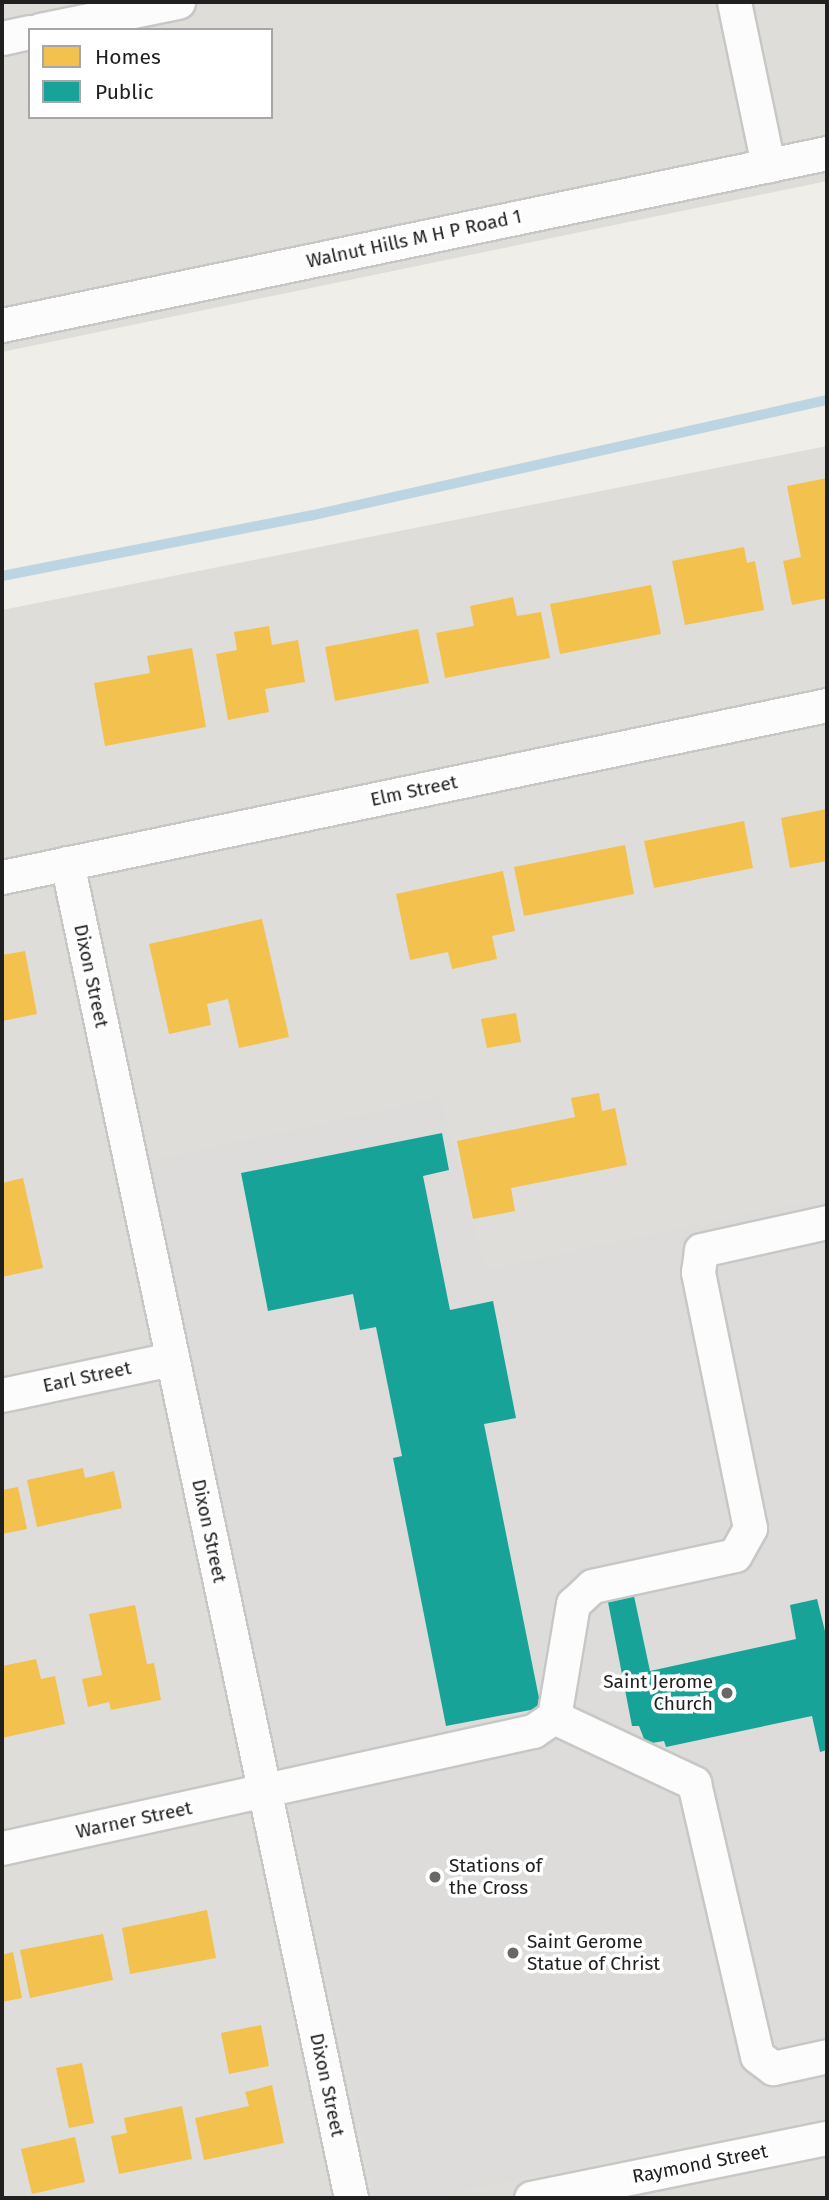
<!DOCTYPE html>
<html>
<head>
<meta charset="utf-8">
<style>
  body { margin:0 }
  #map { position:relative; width:829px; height:2200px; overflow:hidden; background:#efeee9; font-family:"Fira Sans",sans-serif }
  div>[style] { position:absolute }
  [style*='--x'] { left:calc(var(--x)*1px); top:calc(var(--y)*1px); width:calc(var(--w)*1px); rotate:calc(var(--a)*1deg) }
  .residential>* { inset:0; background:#deddda }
  .religious>* { inset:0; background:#dddcda }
  .homes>* { inset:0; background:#f2c14e }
  .public>* { inset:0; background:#17a398 }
  .stream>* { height:10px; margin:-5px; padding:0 5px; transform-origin:5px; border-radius:5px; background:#bdd5e2 }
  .roads { filter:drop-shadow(2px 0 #c7c7c5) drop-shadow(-2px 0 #c7c7c5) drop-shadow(0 2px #c7c7c5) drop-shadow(0 -2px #c7c7c5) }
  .minor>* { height:33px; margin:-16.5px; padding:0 16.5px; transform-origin:16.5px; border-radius:16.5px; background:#fdfcfc }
  .dots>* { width:19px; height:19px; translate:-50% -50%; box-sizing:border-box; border:4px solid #fff; border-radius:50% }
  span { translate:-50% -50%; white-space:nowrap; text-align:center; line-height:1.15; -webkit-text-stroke:7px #fff; paint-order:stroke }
  .street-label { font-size:19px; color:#202020 }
  .poi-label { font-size:19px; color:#202020 }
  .right { translate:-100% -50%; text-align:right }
  .left { translate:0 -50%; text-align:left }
  .frame { position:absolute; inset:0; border:4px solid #202020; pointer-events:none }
  .legend { position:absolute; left:28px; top:28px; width:245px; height:91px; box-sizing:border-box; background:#fff; border:2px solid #a6a6a6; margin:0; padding:9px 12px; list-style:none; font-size:21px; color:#202020 }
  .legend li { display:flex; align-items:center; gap:14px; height:35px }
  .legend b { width:35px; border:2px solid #a6a6a6 }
</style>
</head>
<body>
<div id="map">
  <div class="residential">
    <i style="clip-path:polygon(evenodd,2px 2px,827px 2px,827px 181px,2px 352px,2px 2px,30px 30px,271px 30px,271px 117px,30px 117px,30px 30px)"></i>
    <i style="clip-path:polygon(827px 446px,827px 2198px,2px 2198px,2px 610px)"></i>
  </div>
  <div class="religious">
    <i style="clip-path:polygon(441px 1097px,485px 1270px,827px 1197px,827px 2116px,428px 2198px,376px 2198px,146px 1162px)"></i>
  </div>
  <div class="homes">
    <i style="clip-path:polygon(827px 478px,827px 598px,792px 605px,783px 561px,801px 557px,787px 486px)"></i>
    <i style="clip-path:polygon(744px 547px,747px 563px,755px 561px,764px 610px,685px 625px,672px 561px)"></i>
    <i style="clip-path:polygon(651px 585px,661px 634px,560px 654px,550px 604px)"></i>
    <i style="clip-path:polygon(513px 597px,517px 616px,541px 612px,550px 658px,445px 678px,436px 633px,474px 626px,470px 606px)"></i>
    <i style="clip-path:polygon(269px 626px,272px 645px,298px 640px,305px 682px,265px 689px,269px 712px,228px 720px,216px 654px,237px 650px,234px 632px)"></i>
    <i style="clip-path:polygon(418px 629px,429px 683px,335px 701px,325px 647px)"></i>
    <i style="clip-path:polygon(192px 648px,206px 727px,105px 746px,94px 683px,150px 673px,147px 656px)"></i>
    <i style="clip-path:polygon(827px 809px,827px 861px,790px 868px,781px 818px)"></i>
    <i style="clip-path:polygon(744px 821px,753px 868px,654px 888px,644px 841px)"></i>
    <i style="clip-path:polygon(625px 845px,634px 894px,524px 916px,514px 867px)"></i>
    <i style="clip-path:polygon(503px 871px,515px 931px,492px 936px,497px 959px,452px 969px,448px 952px,410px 960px,396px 894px)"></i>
    <i style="clip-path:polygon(262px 919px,289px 1037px,239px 1048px,228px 999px,207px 1004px,211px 1025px,169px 1034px,149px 944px)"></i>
    <i style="clip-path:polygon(25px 951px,37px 1014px,2px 1021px,2px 955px)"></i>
    <i style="clip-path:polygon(516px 1013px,521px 1042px,487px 1048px,481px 1019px)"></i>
    <i style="clip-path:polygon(599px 1093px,602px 1111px,615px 1108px,627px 1165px,511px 1188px,515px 1211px,473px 1219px,457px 1141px,575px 1117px,571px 1098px)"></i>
    <i style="clip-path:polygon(23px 1178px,43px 1268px,2px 1277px,2px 1183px)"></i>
    <i style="clip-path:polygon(83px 1468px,85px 1478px,114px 1471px,122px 1508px,37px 1527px,27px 1480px)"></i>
    <i style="clip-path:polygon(18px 1487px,27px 1529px,2px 1534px,2px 1490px)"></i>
    <i style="clip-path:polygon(135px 1605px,147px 1664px,154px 1663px,161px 1700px,111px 1710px,109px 1702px,88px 1707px,82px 1679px,102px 1675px,89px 1614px)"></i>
    <i style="clip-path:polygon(36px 1659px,41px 1679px,55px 1676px,65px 1724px,2px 1738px,2px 1666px)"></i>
    <i style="clip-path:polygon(207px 1910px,216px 1958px,130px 1974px,122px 1928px)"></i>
    <i style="clip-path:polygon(103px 1934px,113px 1980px,30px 1998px,20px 1950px)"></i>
    <i style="clip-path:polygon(13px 1952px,22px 1998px,2px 2002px,2px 1955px)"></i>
    <i style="clip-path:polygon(261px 2025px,269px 2066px,229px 2074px,221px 2033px)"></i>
    <i style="clip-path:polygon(82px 2063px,94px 2123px,69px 2128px,56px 2068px)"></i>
    <i style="clip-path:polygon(272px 2085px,284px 2143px,204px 2160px,195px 2118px,249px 2106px,245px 2092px)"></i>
    <i style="clip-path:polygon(182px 2106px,192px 2159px,119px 2174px,111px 2136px,127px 2133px,124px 2118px)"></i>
    <i style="clip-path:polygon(75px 2137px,85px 2182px,32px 2194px,21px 2149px)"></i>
  </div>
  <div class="public">
    <i style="clip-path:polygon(442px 1133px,449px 1170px,423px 1176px,450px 1310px,493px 1301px,516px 1418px,484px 1424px,541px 1708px,446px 1726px,393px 1458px,402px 1456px,376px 1327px,360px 1330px,353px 1294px,268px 1311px,241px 1173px)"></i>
    <i style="clip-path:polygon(634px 1596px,650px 1671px,796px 1639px,790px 1605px,817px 1599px,827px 1639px,827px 1750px,820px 1752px,812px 1716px,666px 1747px,664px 1741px,646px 1744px,639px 1726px,632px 1726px,608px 1602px)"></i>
  </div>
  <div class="stream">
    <i style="--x:2;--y:576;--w:313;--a:-11.1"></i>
    <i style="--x:309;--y:516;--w:531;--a:-12.62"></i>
  </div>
  <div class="roads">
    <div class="minor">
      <i style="--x:734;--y:2;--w:167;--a:78.2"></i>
      <i style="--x:40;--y:30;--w:141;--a:-11.5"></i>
      <i style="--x:2;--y:38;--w:29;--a:-12"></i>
      <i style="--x:2;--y:325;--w:843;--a:-11.78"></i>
      <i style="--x:67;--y:863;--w:1365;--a:77.99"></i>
      <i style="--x:2;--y:877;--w:843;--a:-11.78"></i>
      <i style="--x:2;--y:1395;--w:174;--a:-12"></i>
      <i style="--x:554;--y:1717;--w:155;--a:25.2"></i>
      <i style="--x:694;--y:1783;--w:280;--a:77"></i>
      <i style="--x:757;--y:2056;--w:20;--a:37"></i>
      <i style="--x:773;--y:2068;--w:55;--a:-12.5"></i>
      <i style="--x:2;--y:1848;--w:544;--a:-12.43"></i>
      <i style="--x:533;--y:1731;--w:25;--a:-34"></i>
      <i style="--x:554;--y:1717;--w:115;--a:-80.5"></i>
      <i style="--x:573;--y:1604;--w:26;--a:-43"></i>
      <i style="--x:592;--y:1586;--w:146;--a:-12.2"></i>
      <i style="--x:735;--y:1555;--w:31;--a:-61"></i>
      <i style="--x:750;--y:1528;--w:261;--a:-101.5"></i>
      <i style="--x:698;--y:1272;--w:22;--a:-82"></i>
      <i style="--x:701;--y:1250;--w:129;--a:-12.5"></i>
      <i style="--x:531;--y:2198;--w:302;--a:-11.5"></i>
    </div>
  </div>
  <div class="dots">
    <i style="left:727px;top:1693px;background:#686866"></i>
    <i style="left:435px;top:1877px;background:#686866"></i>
    <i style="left:513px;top:1953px;background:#686866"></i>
  </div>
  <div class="street-label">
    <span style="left:414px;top:239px;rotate:-12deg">Walnut Hills M H P Road 1</span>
    <span style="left:414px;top:791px;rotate:-12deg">Elm Street</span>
    <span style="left:91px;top:976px;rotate:78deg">Dixon Street</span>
    <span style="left:87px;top:1377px;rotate:-12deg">Earl Street</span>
    <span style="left:209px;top:1531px;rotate:78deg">Dixon Street</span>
    <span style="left:134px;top:1820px;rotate:-12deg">Warner Street</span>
    <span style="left:327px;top:2085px;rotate:78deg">Dixon Street</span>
    <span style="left:700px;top:2164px;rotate:-11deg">Raymond Street</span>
  </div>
  <div class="poi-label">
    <span class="right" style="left:713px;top:1693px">Saint Jerome<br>Church</span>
    <span class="left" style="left:449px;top:1877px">Stations of<br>the Cross</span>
    <span class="left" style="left:527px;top:1953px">Saint Gerome<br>Statue of Christ</span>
  </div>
  <div class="frame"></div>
  <ul class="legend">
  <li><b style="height:19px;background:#f2c14e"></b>Homes</li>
  <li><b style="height:19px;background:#17a398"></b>Public</li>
  </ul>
</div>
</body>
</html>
